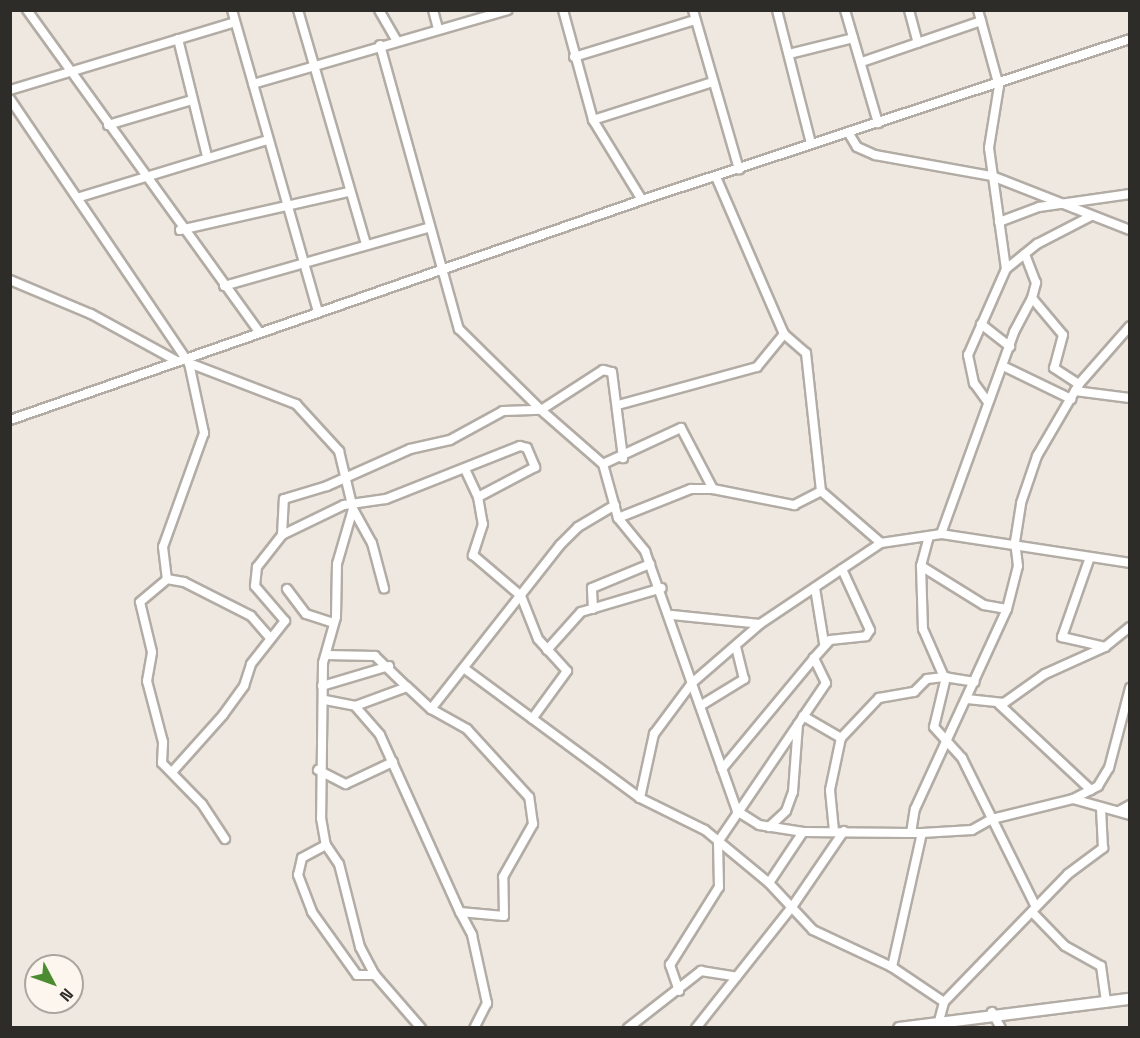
<!DOCTYPE html>
<html>
<head>
<meta charset="utf-8">
<style>
  body { margin:0 }
  #map { position:relative; width:1140px; height:1038px; overflow:hidden; background:#eee8e1; font-family:"Space Grotesk",sans-serif }
  div>[style] { position:absolute }
  [style*='--x'] { left:calc(var(--x)*1px); top:calc(var(--y)*1px); width:calc(var(--w)*1px); rotate:calc(var(--a)*1deg) }
  .roads { filter:drop-shadow(2px 0 #b2aca5) drop-shadow(-2px 0 #b2aca5) drop-shadow(0 2px #b2aca5) drop-shadow(0 -2px #b2aca5) }
  .minor>* { height:8px; margin:-4px; padding:0 4px; transform-origin:4px; border-radius:4px; background:#fff }
  .tertiary>* { height:10px; margin:-5px; padding:0 5px; transform-origin:5px; border-radius:5px; background:#fff }
  span { translate:-50% -50%; white-space:nowrap; text-align:center; line-height:1.15; -webkit-text-stroke:4.5px #fcf6ee; paint-order:stroke }
  .frame { position:absolute; inset:0; border:12px solid #2e2c29; pointer-events:none }
  .north { position:absolute; left:24px; top:954px; width:60px; height:60px; box-sizing:border-box; background:#fcf6ee; border:2px solid #aaa59f; border-radius:50%; rotate:131deg; font-size:16px; font-weight:700; line-height:24px; text-align:center; color:#2e2c29 }
  .north::after { content:''; display:block; margin:auto; width:21px; height:27px; background:#4a8c2f; clip-path:polygon(50% 0,100% 100%,50% 72%,0 100%) }
</style>
</head>
<body>
<div id="map">
  <div class="roads">
    <div class="minor">
      <i style="--x:27;--y:10;--w:397;--a:54.2"></i>
      <i style="--x:232;--y:10;--w:313;--a:74.1"></i>
      <i style="--x:298;--y:10;--w:244;--a:73.8"></i>
      <i style="--x:379;--y:10;--w:36;--a:60"></i>
      <i style="--x:433;--y:10;--w:20;--a:75"></i>
      <i style="--x:563;--y:10;--w:114;--a:74.7"></i>
      <i style="--x:593;--y:120;--w:94;--a:58.5"></i>
      <i style="--x:693;--y:10;--w:166;--a:73.9"></i>
      <i style="--x:777;--y:10;--w:137;--a:75.7"></i>
      <i style="--x:845;--y:10;--w:118;--a:73.7"></i>
      <i style="--x:909;--y:10;--w:34;--a:75"></i>
      <i style="--x:978;--y:10;--w:79;--a:74.6"></i>
      <i style="--x:999;--y:86;--w:63;--a:99.2"></i>
      <i style="--x:989;--y:148;--w:122;--a:82"></i>
      <i style="--x:1006;--y:269;--w:94;--a:113.8"></i>
      <i style="--x:968;--y:355;--w:29;--a:78"></i>
      <i style="--x:974;--y:383;--w:24;--a:54"></i>
      <i style="--x:178;--y:39;--w:121;--a:76.1"></i>
      <i style="--x:380;--y:45;--w:295;--a:74.5"></i>
      <i style="--x:459;--y:329;--w:115;--a:44.6"></i>
      <i style="--x:541;--y:410;--w:74;--a:-32.8"></i>
      <i style="--x:603;--y:370;--w:9;--a:13"></i>
      <i style="--x:612;--y:372;--w:87;--a:82.7"></i>
      <i style="--x:789;--y:54;--w:66;--a:-14"></i>
      <i style="--x:574;--y:57;--w:127;--a:-17"></i>
      <i style="--x:862;--y:62;--w:126;--a:-19"></i>
      <i style="--x:253;--y:84;--w:265;--a:-16.2"></i>
      <i style="--x:10;--y:90;--w:235;--a:-16.8"></i>
      <i style="--x:10;--y:99;--w:319;--a:55.9"></i>
      <i style="--x:189;--y:363;--w:72;--a:77.9"></i>
      <i style="--x:204;--y:433;--w:121;--a:109.8"></i>
      <i style="--x:163;--y:547;--w:32;--a:83"></i>
      <i style="--x:593;--y:120;--w:126;--a:-17.6"></i>
      <i style="--x:108;--y:125;--w:88;--a:-16.6"></i>
      <i style="--x:848;--y:132;--w:17;--a:59"></i>
      <i style="--x:857;--y:147;--w:20;--a:24"></i>
      <i style="--x:875;--y:155;--w:119;--a:10.2"></i>
      <i style="--x:992;--y:176;--w:148;--a:21.4"></i>
      <i style="--x:716;--y:177;--w:171;--a:66.6"></i>
      <i style="--x:784;--y:334;--w:29;--a:41"></i>
      <i style="--x:806;--y:353;--w:139;--a:83.8"></i>
      <i style="--x:80;--y:197;--w:196;--a:-16.9"></i>
      <i style="--x:999;--y:222;--w:43;--a:-20.6"></i>
      <i style="--x:1039;--y:207;--w:92;--a:-8.1"></i>
      <i style="--x:180;--y:230;--w:172;--a:-12.7"></i>
      <i style="--x:1006;--y:269;--w:40;--a:-39"></i>
      <i style="--x:1037;--y:244;--w:61;--a:-27.4"></i>
      <i style="--x:10;--y:280;--w:88;--a:22.8"></i>
      <i style="--x:91;--y:314;--w:96;--a:28.7"></i>
      <i style="--x:224;--y:286;--w:212;--a:-15.9"></i>
      <i style="--x:1032;--y:298;--w:48;--a:50"></i>
      <i style="--x:1063;--y:335;--w:34;--a:105"></i>
      <i style="--x:1054;--y:368;--w:30;--a:33"></i>
      <i style="--x:981;--y:324;--w:37;--a:38"></i>
      <i style="--x:189;--y:363;--w:115;--a:21"></i>
      <i style="--x:296;--y:404;--w:64;--a:47.5"></i>
      <i style="--x:339;--y:451;--w:60;--a:76.4"></i>
      <i style="--x:353;--y:509;--w:57;--a:106.2"></i>
      <i style="--x:337;--y:564;--w:53;--a:91.1"></i>
      <i style="--x:336;--y:617;--w:48;--a:105.8"></i>
      <i style="--x:323;--y:663;--w:155;--a:90.7"></i>
      <i style="--x:321;--y:818;--w:27;--a:80"></i>
      <i style="--x:326;--y:845;--w:23;--a:56"></i>
      <i style="--x:339;--y:864;--w:86;--a:75.8"></i>
      <i style="--x:360;--y:947;--w:32;--a:62"></i>
      <i style="--x:375;--y:975;--w:70;--a:49"></i>
      <i style="--x:1003;--y:366;--w:76;--a:25.9"></i>
      <i style="--x:1075;--y:391;--w:55;--a:7.3"></i>
      <i style="--x:618;--y:405;--w:144;--a:-15.3"></i>
      <i style="--x:757;--y:367;--w:43;--a:-50.7"></i>
      <i style="--x:10;--y:420;--w:669;--a:-19.19"></i>
      <i style="--x:642;--y:200;--w:514;--a:-18.26"></i>
      <i style="--x:603;--y:464;--w:86;--a:-24.8"></i>
      <i style="--x:681;--y:428;--w:69;--a:62.3"></i>
      <i style="--x:713;--y:489;--w:83;--a:11.2"></i>
      <i style="--x:794;--y:505;--w:30;--a:-27"></i>
      <i style="--x:821;--y:491;--w:79;--a:40.9"></i>
      <i style="--x:478;--y:497;--w:27;--a:80"></i>
      <i style="--x:483;--y:524;--w:33;--a:108"></i>
      <i style="--x:473;--y:555;--w:63;--a:40.5"></i>
      <i style="--x:521;--y:596;--w:46;--a:68.4"></i>
      <i style="--x:538;--y:639;--w:43;--a:47.8"></i>
      <i style="--x:567;--y:671;--w:59;--a:126.1"></i>
      <i style="--x:353;--y:509;--w:39;--a:61"></i>
      <i style="--x:372;--y:543;--w:47;--a:75.1"></i>
      <i style="--x:618;--y:518;--w:79;--a:-21.7"></i>
      <i style="--x:691;--y:489;--w:22;--a:0"></i>
      <i style="--x:941;--y:534;--w:215;--a:-70.1"></i>
      <i style="--x:1014;--y:332;--w:38;--a:-62"></i>
      <i style="--x:1032;--y:298;--w:16;--a:-75"></i>
      <i style="--x:1036;--y:283;--w:31;--a:-111"></i>
      <i style="--x:282;--y:535;--w:36;--a:-87"></i>
      <i style="--x:284;--y:499;--w:45;--a:-16.8"></i>
      <i style="--x:327;--y:486;--w:91;--a:-24"></i>
      <i style="--x:410;--y:449;--w:41;--a:-12.7"></i>
      <i style="--x:450;--y:440;--w:60;--a:-28.7"></i>
      <i style="--x:503;--y:411;--w:38;--a:-2"></i>
      <i style="--x:541;--y:410;--w:82;--a:41.1"></i>
      <i style="--x:603;--y:464;--w:56;--a:74.5"></i>
      <i style="--x:618;--y:518;--w:43;--a:50.7"></i>
      <i style="--x:645;--y:551;--w:276;--a:70.5"></i>
      <i style="--x:737;--y:811;--w:26;--a:32"></i>
      <i style="--x:759;--y:825;--w:45;--a:9"></i>
      <i style="--x:803;--y:832;--w:108;--a:0.5"></i>
      <i style="--x:929;--y:536;--w:31;--a:105"></i>
      <i style="--x:921;--y:566;--w:63;--a:88.2"></i>
      <i style="--x:923;--y:629;--w:52;--a:66.4"></i>
      <i style="--x:944;--y:677;--w:31;--a:9"></i>
      <i style="--x:1090;--y:557;--w:85;--a:109.3"></i>
      <i style="--x:1062;--y:637;--w:44;--a:13.1"></i>
      <i style="--x:1105;--y:647;--w:32;--a:-39"></i>
      <i style="--x:921;--y:566;--w:74;--a:31.8"></i>
      <i style="--x:984;--y:605;--w:23;--a:10"></i>
      <i style="--x:815;--y:588;--w:56;--a:80.7"></i>
      <i style="--x:287;--y:589;--w:31;--a:53"></i>
      <i style="--x:306;--y:614;--w:29;--a:18"></i>
      <i style="--x:593;--y:609;--w:21;--a:-93"></i>
      <i style="--x:592;--y:588;--w:63;--a:-22.5"></i>
      <i style="--x:672;--y:615;--w:88;--a:5.8"></i>
      <i style="--x:547;--y:650;--w:51;--a:-48.2"></i>
      <i style="--x:581;--y:612;--w:84;--a:-16.5"></i>
      <i style="--x:326;--y:655;--w:49;--a:1.2"></i>
      <i style="--x:375;--y:656;--w:45;--a:44.1"></i>
      <i style="--x:465;--y:669;--w:217;--a:36.4"></i>
      <i style="--x:640;--y:798;--w:66;--a:-77.7"></i>
      <i style="--x:654;--y:734;--w:64;--a:-53.3"></i>
      <i style="--x:692;--y:683;--w:90;--a:-40.9"></i>
      <i style="--x:760;--y:624;--w:146;--a:-33.8"></i>
      <i style="--x:881;--y:543;--w:61;--a:-8.5"></i>
      <i style="--x:941;--y:534;--w:191;--a:8.7"></i>
      <i style="--x:946;--y:677;--w:51;--a:103.5"></i>
      <i style="--x:934;--y:727;--w:42;--a:47.9"></i>
      <i style="--x:962;--y:758;--w:166;--a:63.6"></i>
      <i style="--x:322;--y:686;--w:70;--a:-16.6"></i>
      <i style="--x:967;--y:699;--w:37;--a:6"></i>
      <i style="--x:1004;--y:703;--w:50;--a:-35.3"></i>
      <i style="--x:1045;--y:674;--w:66;--a:-24.2"></i>
      <i style="--x:325;--y:700;--w:31;--a:11"></i>
      <i style="--x:355;--y:706;--w:38;--a:49"></i>
      <i style="--x:380;--y:735;--w:194;--a:65.7"></i>
      <i style="--x:460;--y:912;--w:44;--a:5.2"></i>
      <i style="--x:504;--y:916;--w:39;--a:-91"></i>
      <i style="--x:503;--y:877;--w:61;--a:-60.5"></i>
      <i style="--x:533;--y:824;--w:27;--a:-98"></i>
      <i style="--x:529;--y:797;--w:92;--a:-132.4"></i>
      <i style="--x:467;--y:729;--w:41;--a:-150.9"></i>
      <i style="--x:431;--y:709;--w:33;--a:-137"></i>
      <i style="--x:407;--y:687;--w:55;--a:159.9"></i>
      <i style="--x:999;--y:704;--w:126;--a:43.1"></i>
      <i style="--x:700;--y:706;--w:52;--a:-31.5"></i>
      <i style="--x:744;--y:679;--w:34;--a:-104"></i>
      <i style="--x:431;--y:709;--w:209;--a:-51.8"></i>
      <i style="--x:560;--y:545;--w:25;--a:-45"></i>
      <i style="--x:578;--y:527;--w:43;--a:-30.7"></i>
      <i style="--x:803;--y:716;--w:44;--a:30.1"></i>
      <i style="--x:841;--y:738;--w:55;--a:-46.5"></i>
      <i style="--x:879;--y:698;--w:36;--a:-10"></i>
      <i style="--x:914;--y:692;--w:18;--a:-45"></i>
      <i style="--x:927;--y:679;--w:17;--a:-7"></i>
      <i style="--x:722;--y:769;--w:144;--a:-50.3"></i>
      <i style="--x:318;--y:770;--w:31;--a:27"></i>
      <i style="--x:346;--y:784;--w:52;--a:-25.1"></i>
      <i style="--x:173;--y:771;--w:75;--a:-48.2"></i>
      <i style="--x:223;--y:715;--w:36;--a:-54"></i>
      <i style="--x:244;--y:686;--w:23;--a:-72"></i>
      <i style="--x:251;--y:664;--w:55;--a:-51.7"></i>
      <i style="--x:285;--y:621;--w:46;--a:-130.6"></i>
      <i style="--x:255;--y:586;--w:19;--a:-84"></i>
      <i style="--x:257;--y:567;--w:41;--a:-52"></i>
      <i style="--x:282;--y:535;--w:69;--a:-25.8"></i>
      <i style="--x:344;--y:505;--w:42;--a:-8.1"></i>
      <i style="--x:386;--y:499;--w:144;--a:-21.6"></i>
      <i style="--x:520;--y:446;--w:7;--a:16"></i>
      <i style="--x:527;--y:448;--w:21;--a:67"></i>
      <i style="--x:535;--y:467;--w:64;--a:152.2"></i>
      <i style="--x:478;--y:497;--w:29;--a:-115"></i>
      <i style="--x:640;--y:798;--w:72;--a:26.2"></i>
      <i style="--x:705;--y:830;--w:83;--a:39.6"></i>
      <i style="--x:769;--y:883;--w:64;--a:46.9"></i>
      <i style="--x:813;--y:930;--w:87;--a:25.1"></i>
      <i style="--x:1073;--y:799;--w:59;--a:15.7"></i>
      <i style="--x:1119;--y:811;--w:13;--a:-29"></i>
      <i style="--x:769;--y:827;--w:23;--a:-43"></i>
      <i style="--x:786;--y:811;--w:20;--a:-70"></i>
      <i style="--x:793;--y:792;--w:68;--a:-85.8"></i>
      <i style="--x:834;--y:831;--w:41;--a:-95.6"></i>
      <i style="--x:830;--y:790;--w:53;--a:-78.1"></i>
      <i style="--x:922;--y:833;--w:50;--a:-3.4"></i>
      <i style="--x:972;--y:830;--w:23;--a:-29"></i>
      <i style="--x:992;--y:819;--w:83;--a:-13.9"></i>
      <i style="--x:1073;--y:799;--w:28;--a:-27"></i>
      <i style="--x:1098;--y:786;--w:21;--a:-59"></i>
      <i style="--x:1109;--y:768;--w:83;--a:-75.3"></i>
      <i style="--x:225;--y:839;--w:42;--a:-123.3"></i>
      <i style="--x:202;--y:804;--w:57;--a:-134.3"></i>
      <i style="--x:162;--y:763;--w:21;--a:-87"></i>
      <i style="--x:163;--y:742;--w:63;--a:-104.7"></i>
      <i style="--x:147;--y:681;--w:29;--a:-80"></i>
      <i style="--x:152;--y:652;--w:51;--a:-103.5"></i>
      <i style="--x:140;--y:602;--w:35;--a:-40"></i>
      <i style="--x:167;--y:579;--w:17;--a:10"></i>
      <i style="--x:184;--y:582;--w:75;--a:26.9"></i>
      <i style="--x:251;--y:616;--w:28;--a:49"></i>
      <i style="--x:326;--y:845;--w:27;--a:152"></i>
      <i style="--x:302;--y:858;--w:17;--a:103"></i>
      <i style="--x:298;--y:875;--w:40;--a:69"></i>
      <i style="--x:312;--y:912;--w:77;--a:54.5"></i>
      <i style="--x:357;--y:975;--w:18;--a:0"></i>
      <i style="--x:769;--y:883;--w:61;--a:-56.3"></i>
      <i style="--x:460;--y:912;--w:26;--a:62"></i>
      <i style="--x:472;--y:935;--w:70;--a:77.6"></i>
      <i style="--x:487;--y:1003;--w:28;--a:117"></i>
      <i style="--x:1032;--y:912;--w:47;--a:45.9"></i>
      <i style="--x:1065;--y:946;--w:41;--a:29.1"></i>
      <i style="--x:1101;--y:966;--w:37;--a:82"></i>
      <i style="--x:679;--y:991;--w:28;--a:-109"></i>
      <i style="--x:670;--y:965;--w:92;--a:-57.9"></i>
      <i style="--x:719;--y:887;--w:45;--a:-91.3"></i>
      <i style="--x:718;--y:842;--w:192;--a:-55.8"></i>
      <i style="--x:826;--y:683;--w:28;--a:-116"></i>
      <i style="--x:814;--y:658;--w:24;--a:-48"></i>
      <i style="--x:830;--y:640;--w:36;--a:-6"></i>
      <i style="--x:866;--y:636;--w:7;--a:-56"></i>
      <i style="--x:870;--y:630;--w:67;--a:-114.7"></i>
      <i style="--x:944;--y:1002;--w:178;--a:-45.9"></i>
      <i style="--x:1068;--y:874;--w:44;--a:-36.6"></i>
      <i style="--x:1103;--y:848;--w:40;--a:-92.9"></i>
      <i style="--x:992;--y:1012;--w:18;--a:61"></i>
      <i style="--x:939;--y:1021;--w:20;--a:-75"></i>
      <i style="--x:944;--y:1002;--w:63;--a:-146.1"></i>
      <i style="--x:892;--y:967;--w:137;--a:-77.4"></i>
      <i style="--x:922;--y:833;--w:11;--a:180"></i>
      <i style="--x:911;--y:833;--w:24;--a:-81"></i>
      <i style="--x:915;--y:809;--w:220;--a:-65.3"></i>
      <i style="--x:1007;--y:609;--w:44;--a:-75.7"></i>
      <i style="--x:1018;--y:566;--w:24;--a:-97"></i>
      <i style="--x:1015;--y:542;--w:39;--a:-81"></i>
      <i style="--x:1021;--y:503;--w:50;--a:-71.2"></i>
      <i style="--x:1037;--y:456;--w:83;--a:-59.7"></i>
      <i style="--x:1079;--y:384;--w:77;--a:-48.7"></i>
      <i style="--x:628;--y:1028;--w:93;--a:-38"></i>
      <i style="--x:701;--y:971;--w:36;--a:9"></i>
      <i style="--x:696;--y:1028;--w:154;--a:-51.6"></i>
      <i style="--x:792;--y:907;--w:92;--a:-55.6"></i>
    </div>
    <div class="tertiary">
      <i style="--x:899;--y:1028;--w:233;--a:-7.2"></i>
    </div>
  </div>
  <div class="frame"></div>
  <div class="north">N</div>
</div>
</body>
</html>
